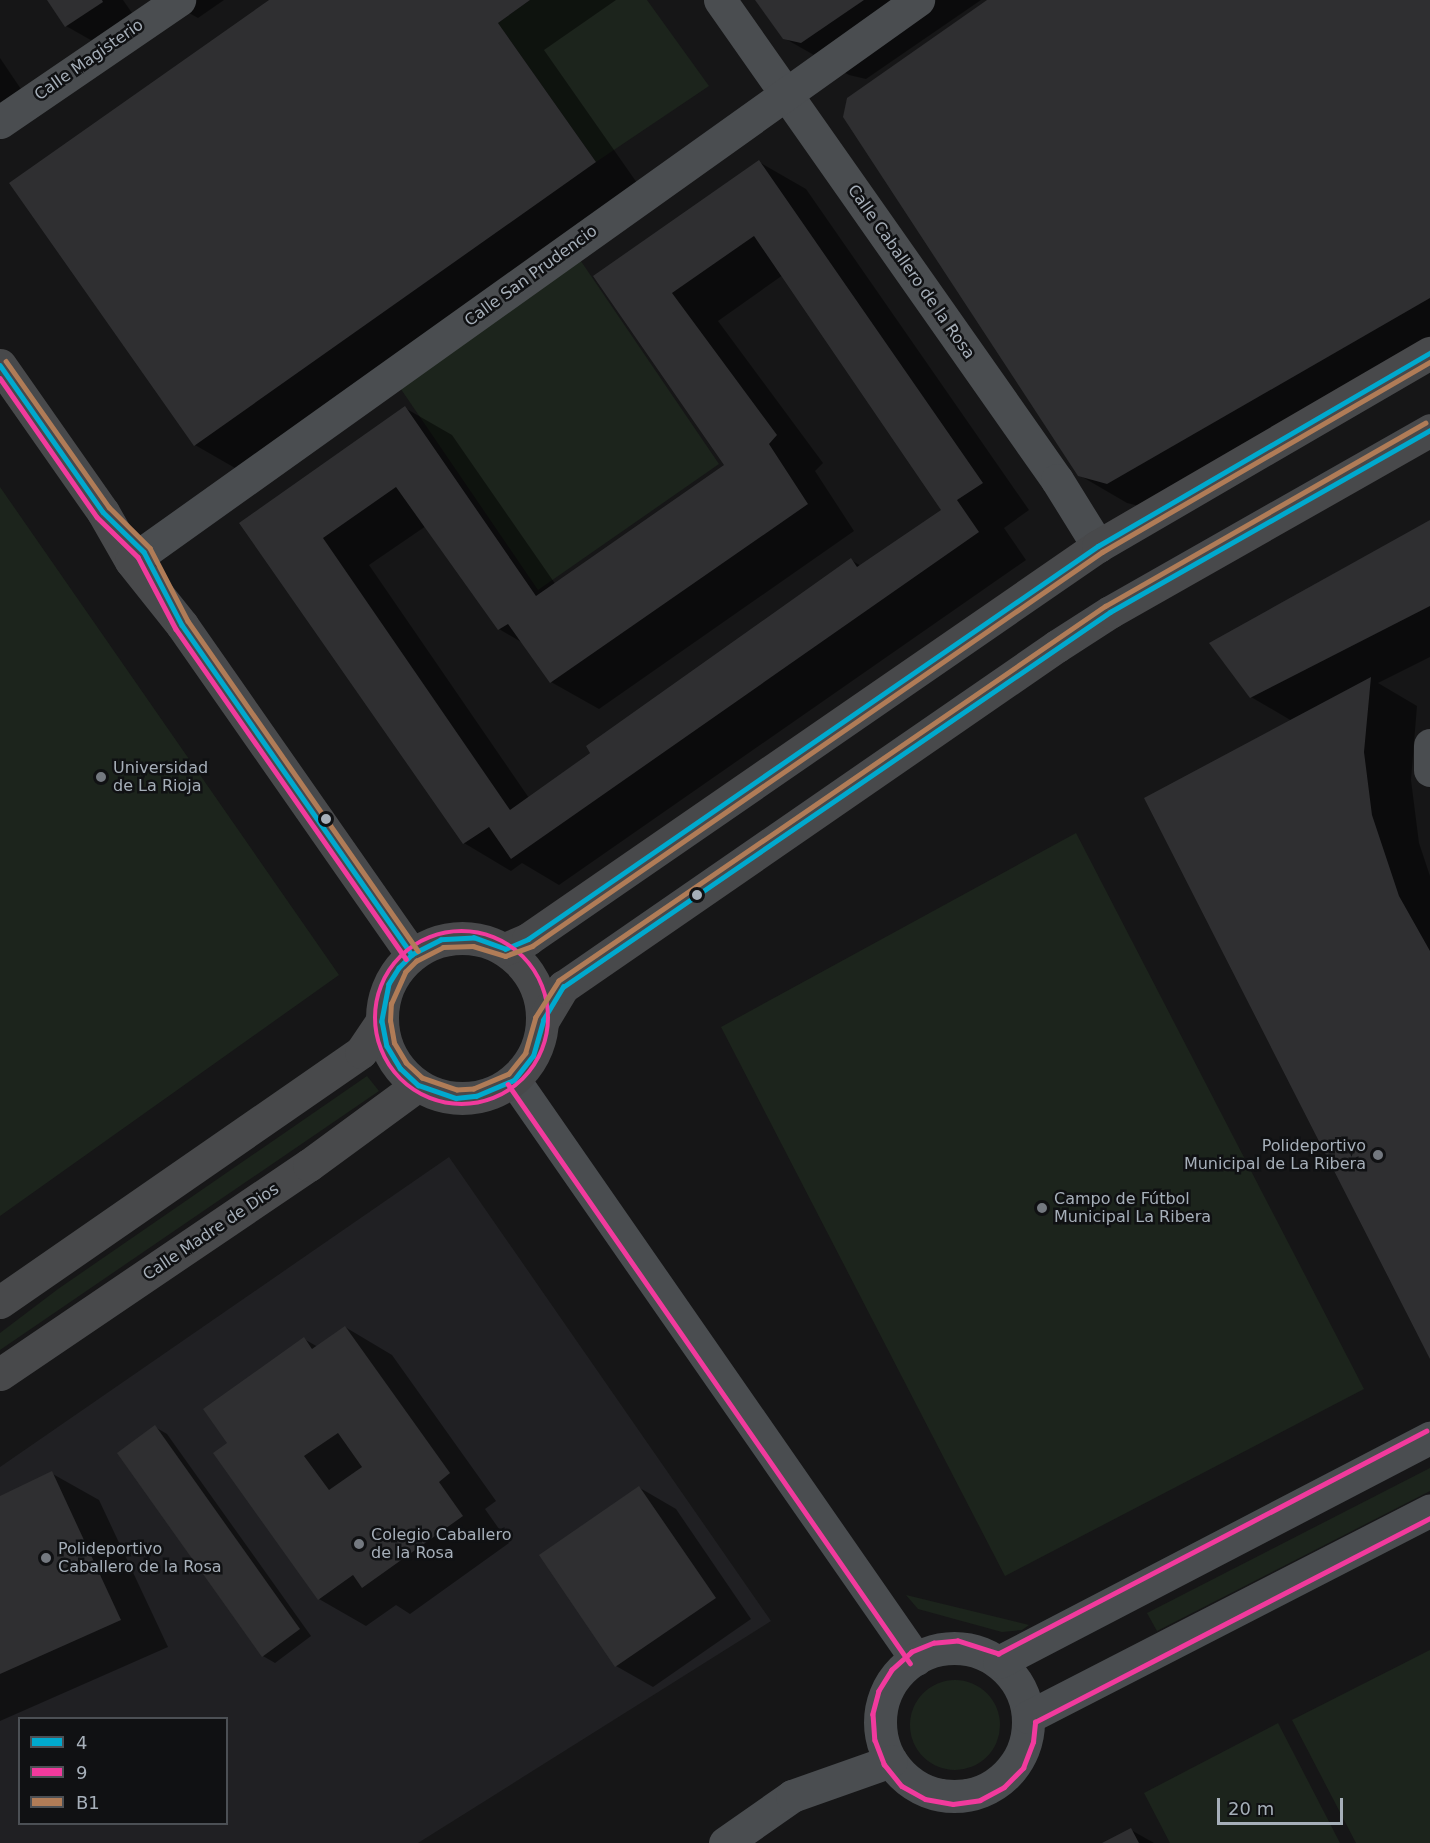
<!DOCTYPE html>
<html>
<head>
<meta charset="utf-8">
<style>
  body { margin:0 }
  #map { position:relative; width:1430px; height:1843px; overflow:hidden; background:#161617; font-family:"DejaVu Sans",sans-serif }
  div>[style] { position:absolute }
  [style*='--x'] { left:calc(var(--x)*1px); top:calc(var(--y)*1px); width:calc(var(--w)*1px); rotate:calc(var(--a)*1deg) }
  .built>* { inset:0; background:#202023 }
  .green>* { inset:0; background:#1c241c }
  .round { border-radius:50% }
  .shadow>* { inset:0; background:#0007 }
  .building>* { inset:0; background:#2f2f31 }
  .minor>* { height:33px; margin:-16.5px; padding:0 16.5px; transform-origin:16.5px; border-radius:16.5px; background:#4a4d50 }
  .minor>.ring { margin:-16.5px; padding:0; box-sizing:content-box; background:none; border:33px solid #4a4d50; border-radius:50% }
  .major>* { height:33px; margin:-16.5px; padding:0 16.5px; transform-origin:16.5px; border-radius:16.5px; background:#48494b }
  .major>.ring { margin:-16.5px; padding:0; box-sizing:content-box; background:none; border:33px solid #48494b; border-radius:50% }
  .bus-1>* { height:4.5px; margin:-2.25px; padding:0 2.25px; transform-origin:2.25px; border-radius:2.25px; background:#00a9ce }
  .bus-2>* { height:4.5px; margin:-2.25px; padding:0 2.25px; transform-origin:2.25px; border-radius:2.25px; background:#f13a9d }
  .bus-2>.ring { margin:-2.25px; padding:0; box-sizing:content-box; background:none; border:4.5px solid #f13a9d; border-radius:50% }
  .bus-3>* { height:4.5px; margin:-2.25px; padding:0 2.25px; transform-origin:2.25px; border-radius:2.25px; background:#b07c57 }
  .dots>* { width:16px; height:16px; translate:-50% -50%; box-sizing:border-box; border:3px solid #101113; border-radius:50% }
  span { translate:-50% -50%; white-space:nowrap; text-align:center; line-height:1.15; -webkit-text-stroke:5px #101113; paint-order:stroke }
  .street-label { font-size:16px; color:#a6afb9 }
  .poi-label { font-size:16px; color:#a6afb9 }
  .left { translate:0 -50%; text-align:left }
  .right { translate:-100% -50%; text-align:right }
  .legend { position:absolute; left:18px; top:1717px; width:210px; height:108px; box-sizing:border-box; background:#101113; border:2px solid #4c5055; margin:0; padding:8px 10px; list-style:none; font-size:18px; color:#a6afb9 }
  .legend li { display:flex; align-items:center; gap:12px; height:30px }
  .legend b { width:30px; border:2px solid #4c5055 }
  .scale { position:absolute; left:1217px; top:1798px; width:126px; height:27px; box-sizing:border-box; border:3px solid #a6afb9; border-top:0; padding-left:8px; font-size:18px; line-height:21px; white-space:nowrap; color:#a6afb9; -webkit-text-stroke:4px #101113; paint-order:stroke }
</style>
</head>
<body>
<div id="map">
  <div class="built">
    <i style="clip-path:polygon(evenodd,449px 1157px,771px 1621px,418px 1843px,0 1843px,0 1467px,449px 1157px,20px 1718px,226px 1718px,226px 1824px,20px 1824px,20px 1718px)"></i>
  </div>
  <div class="green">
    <i style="clip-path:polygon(530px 0,647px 0,709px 86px,596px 162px,498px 23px)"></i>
    <i style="clip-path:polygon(572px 248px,719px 464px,538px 590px,392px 376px)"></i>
    <i style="clip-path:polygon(0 487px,339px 975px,0 1216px)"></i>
    <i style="clip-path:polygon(1076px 833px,1364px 1389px,1005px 1576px,721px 1027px)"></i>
    <i style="clip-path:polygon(367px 1076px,379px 1091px,0 1350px,0 1333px,58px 1289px)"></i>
    <i style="clip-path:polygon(1430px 1468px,1430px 1491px,1157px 1631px,1147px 1613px)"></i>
    <i style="clip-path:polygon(906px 1595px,1029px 1625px,1022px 1630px,1002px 1632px,918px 1609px)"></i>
    <i style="clip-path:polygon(1430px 1650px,1430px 1843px,1356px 1843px,1292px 1720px)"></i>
    <i class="round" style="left:910px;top:1680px;width:90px;height:90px"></i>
    <i style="clip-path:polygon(1278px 1723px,1340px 1843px,1170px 1843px,1144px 1793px)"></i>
  </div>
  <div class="shadow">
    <i style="clip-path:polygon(49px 0,123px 0,139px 23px,103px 47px,66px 26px)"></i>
    <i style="clip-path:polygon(166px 0,224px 0,198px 18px)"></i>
    <i style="clip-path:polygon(272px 0,616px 0,544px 50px,642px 190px,242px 472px,195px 445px)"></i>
    <i style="clip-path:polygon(757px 0,981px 0,866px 79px,849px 75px,784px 38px)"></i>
    <i style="clip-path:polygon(990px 0,1430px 0,1430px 352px,1155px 510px,1127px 503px,1079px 475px)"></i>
    <i style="clip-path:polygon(0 58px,27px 98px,0 116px)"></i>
    <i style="clip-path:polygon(evenodd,759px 162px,806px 189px,1029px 510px,1004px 528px,1026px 560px,559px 885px,522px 863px,511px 871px,464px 843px,242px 523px,405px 408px,452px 435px,556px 585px,726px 466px,595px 276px,759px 162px,783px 275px,944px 510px,861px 566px,851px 560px,529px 798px,369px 565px,426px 526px,499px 629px,523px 643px,551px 682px,599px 709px,854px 531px,815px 471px,823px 463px,718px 321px,783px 275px)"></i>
    <i style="clip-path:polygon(1430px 522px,1430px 657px,1378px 683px,1417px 706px,1411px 780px,1419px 843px,1430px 876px,1430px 1356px,1292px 721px,1251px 697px)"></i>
    <i style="clip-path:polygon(345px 1327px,392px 1355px,496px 1501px,485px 1509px,509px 1543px,410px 1614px,396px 1605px,366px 1626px,319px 1599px,230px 1444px,304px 1339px,318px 1347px)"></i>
    <i style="clip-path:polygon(155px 1427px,167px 1434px,311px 1636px,275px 1663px,263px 1656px)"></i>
    <i style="clip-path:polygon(51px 1473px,99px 1500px,168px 1647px,0 1721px,0 1497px)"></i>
    <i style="clip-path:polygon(640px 1488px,676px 1509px,751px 1619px,653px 1687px,616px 1666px)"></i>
    <i style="clip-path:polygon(1131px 1830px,1154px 1843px,1106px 1843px)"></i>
  </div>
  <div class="building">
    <i style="clip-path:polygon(47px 0,102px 0,103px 2px,65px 27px)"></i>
    <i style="clip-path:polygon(269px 0,530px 0,498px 23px,596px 162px,194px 446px,9px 183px)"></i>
    <i style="clip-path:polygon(755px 0,864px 0,801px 43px,783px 39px)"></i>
    <i style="clip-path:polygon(987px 0,1430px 0,1430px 298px,1107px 484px,1078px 476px,843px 117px,847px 98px)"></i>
    <i style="clip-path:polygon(evenodd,759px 160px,983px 483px,957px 500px,979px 532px,511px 859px,489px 827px,463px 844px,239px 523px,405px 406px,536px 596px,724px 465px,593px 276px,759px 160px,754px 236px,941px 510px,857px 567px,851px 558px,586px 746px,590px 753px,510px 810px,323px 538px,396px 487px,498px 630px,508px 624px,550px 683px,808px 504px,769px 444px,777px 435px,672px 293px,754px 236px)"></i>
    <i style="clip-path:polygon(1430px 520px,1430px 606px,1250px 698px,1209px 643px)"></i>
    <i style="clip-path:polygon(1371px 677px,1364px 752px,1372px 815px,1399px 896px,1430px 951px,1430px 1359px,1144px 798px)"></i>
    <i style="clip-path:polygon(evenodd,345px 1326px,450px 1473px,439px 1482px,463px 1516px,362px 1588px,353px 1575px,318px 1600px,213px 1453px,227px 1443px,203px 1409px,304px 1337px,312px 1349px,345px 1326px,338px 1433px,362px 1467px,329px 1490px,304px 1456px,338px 1433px)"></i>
    <i style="clip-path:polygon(155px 1425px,300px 1629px,262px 1657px,117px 1453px)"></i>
    <i style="clip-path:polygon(52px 1471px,121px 1620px,0 1674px,0 1496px)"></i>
    <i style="clip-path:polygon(639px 1486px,716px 1598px,615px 1667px,539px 1555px)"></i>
    <i style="clip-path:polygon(1131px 1828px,1139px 1843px,1102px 1843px)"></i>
  </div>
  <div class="minor">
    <i style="--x:720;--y:0;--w:586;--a:54.93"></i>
    <i style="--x:1057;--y:480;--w:78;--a:58.2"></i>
    <i style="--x:0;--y:122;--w:217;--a:-34.3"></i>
    <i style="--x:144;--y:552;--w:951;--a:-35.5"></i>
    <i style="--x:1430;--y:745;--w:25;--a:90"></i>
    <i style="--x:514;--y:1080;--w:705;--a:55.23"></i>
    <i class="ring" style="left:880px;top:1648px;width:115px;height:115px"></i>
    <i style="--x:999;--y:1662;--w:486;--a:-27.5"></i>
    <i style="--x:1028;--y:1717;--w:452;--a:-27.2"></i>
    <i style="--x:725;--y:1843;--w:82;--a:-35"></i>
    <i style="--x:792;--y:1796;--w:105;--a:-19.5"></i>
  </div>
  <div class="major">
    <i style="--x:0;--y:365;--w:179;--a:55"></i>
    <i style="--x:103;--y:512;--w:56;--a:60.3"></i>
    <i style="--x:131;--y:561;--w:82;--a:51.4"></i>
    <i style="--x:182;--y:625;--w:402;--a:55.1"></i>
    <i class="ring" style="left:382px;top:938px;width:127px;height:127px"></i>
    <i style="--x:505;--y:949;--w:25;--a:-23"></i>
    <i style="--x:528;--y:939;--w:692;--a:-34.59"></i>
    <i style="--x:1098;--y:546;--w:384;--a:-30.2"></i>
    <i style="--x:543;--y:1020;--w:39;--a:-59"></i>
    <i style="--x:563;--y:987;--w:600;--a:-34.62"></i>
    <i style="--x:1057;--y:646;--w:63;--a:-32.7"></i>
    <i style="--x:1110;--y:612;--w:368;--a:-29.6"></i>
    <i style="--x:0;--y:1302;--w:439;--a:-34.7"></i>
    <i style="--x:361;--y:1052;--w:37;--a:-56"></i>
    <i style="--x:0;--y:1374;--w:373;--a:-34.1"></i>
    <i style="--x:309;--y:1165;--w:135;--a:-36.3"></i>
  </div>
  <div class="bus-1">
    <i style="--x:0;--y:365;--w:179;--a:55"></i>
    <i style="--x:103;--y:512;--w:57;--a:44.3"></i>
    <i style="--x:144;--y:552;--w:82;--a:62.5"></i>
    <i style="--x:182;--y:625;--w:402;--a:55.1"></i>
    <i style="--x:505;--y:949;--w:33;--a:-160"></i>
    <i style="--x:474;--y:938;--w:33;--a:177"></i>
    <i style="--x:441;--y:940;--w:33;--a:153"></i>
    <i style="--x:412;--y:955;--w:18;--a:135"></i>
    <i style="--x:399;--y:968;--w:19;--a:122"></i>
    <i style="--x:389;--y:984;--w:38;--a:101"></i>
    <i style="--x:382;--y:1021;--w:25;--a:79"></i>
    <i style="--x:387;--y:1046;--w:26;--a:59"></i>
    <i style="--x:400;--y:1068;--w:25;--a:43"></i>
    <i style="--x:418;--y:1085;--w:40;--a:18.9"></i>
    <i style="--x:456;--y:1098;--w:20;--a:-6"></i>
    <i style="--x:476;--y:1096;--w:41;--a:-22.8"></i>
    <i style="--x:514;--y:1080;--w:31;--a:-52"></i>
    <i style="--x:533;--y:1056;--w:37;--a:-74"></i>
    <i style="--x:543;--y:1020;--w:39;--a:-59"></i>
    <i style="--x:563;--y:987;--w:663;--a:-34.43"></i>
    <i style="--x:1110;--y:612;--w:368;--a:-29.6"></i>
    <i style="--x:505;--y:949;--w:25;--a:-23"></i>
    <i style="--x:528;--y:939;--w:692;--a:-34.59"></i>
    <i style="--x:1098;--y:546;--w:384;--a:-30.2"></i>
  </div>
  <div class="bus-2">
    <i style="--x:0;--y:378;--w:169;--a:55.1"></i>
    <i style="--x:97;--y:517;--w:57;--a:44.3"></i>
    <i style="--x:138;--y:557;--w:81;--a:62.2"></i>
    <i style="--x:176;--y:629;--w:402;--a:55.1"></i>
    <i class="ring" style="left:375px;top:931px;width:169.5px;height:169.5px"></i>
    <i style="--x:508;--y:1084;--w:705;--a:55.23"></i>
    <i style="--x:1427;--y:1431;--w:483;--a:152.5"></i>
    <i style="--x:999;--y:1654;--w:43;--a:-162.4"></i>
    <i style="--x:958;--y:1641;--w:24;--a:175"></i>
    <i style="--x:934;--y:1643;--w:24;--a:158"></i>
    <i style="--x:912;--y:1652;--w:27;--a:138"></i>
    <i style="--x:892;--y:1670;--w:25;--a:122"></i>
    <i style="--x:879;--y:1691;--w:24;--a:105"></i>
    <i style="--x:873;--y:1714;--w:26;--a:86"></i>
    <i style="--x:875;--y:1740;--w:26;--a:69"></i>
    <i style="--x:884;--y:1764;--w:28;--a:51"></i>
    <i style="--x:902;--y:1786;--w:26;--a:29"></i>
    <i style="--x:925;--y:1799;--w:28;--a:10"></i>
    <i style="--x:953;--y:1804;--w:27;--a:-8"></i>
    <i style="--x:980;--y:1800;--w:27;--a:-28"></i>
    <i style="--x:1004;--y:1787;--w:27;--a:-45"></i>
    <i style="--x:1023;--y:1768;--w:28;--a:-69"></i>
    <i style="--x:1033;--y:1742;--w:20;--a:-84"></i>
    <i style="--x:1035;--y:1722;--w:445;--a:-27.3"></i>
  </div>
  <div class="bus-3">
    <i style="--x:6;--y:361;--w:179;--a:54.8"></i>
    <i style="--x:109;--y:507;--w:58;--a:45"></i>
    <i style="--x:150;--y:548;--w:82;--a:62.5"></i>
    <i style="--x:188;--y:621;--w:402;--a:55.1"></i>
    <i style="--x:1426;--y:423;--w:369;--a:150.2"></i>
    <i style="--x:1106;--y:606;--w:663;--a:145.57"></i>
    <i style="--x:559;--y:981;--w:43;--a:122.6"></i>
    <i style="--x:536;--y:1017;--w:37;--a:106"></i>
    <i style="--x:526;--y:1053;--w:27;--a:129"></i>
    <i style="--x:509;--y:1074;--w:38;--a:157"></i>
    <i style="--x:474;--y:1089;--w:17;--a:177"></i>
    <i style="--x:457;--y:1090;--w:37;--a:-161"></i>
    <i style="--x:422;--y:1078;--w:22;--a:-137"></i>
    <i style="--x:406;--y:1063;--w:23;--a:-121"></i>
    <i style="--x:394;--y:1043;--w:22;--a:-100"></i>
    <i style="--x:390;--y:1021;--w:17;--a:-87"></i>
    <i style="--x:391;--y:1004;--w:35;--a:-66"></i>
    <i style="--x:405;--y:972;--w:16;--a:-45"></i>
    <i style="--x:416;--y:961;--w:30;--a:-27"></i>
    <i style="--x:443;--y:947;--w:30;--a:-2"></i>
    <i style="--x:473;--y:946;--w:34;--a:17"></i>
    <i style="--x:505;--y:956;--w:29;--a:-20"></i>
    <i style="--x:532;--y:946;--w:693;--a:-34.65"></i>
    <i style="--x:1102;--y:552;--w:379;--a:-30.1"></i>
  </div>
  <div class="dots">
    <i style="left:101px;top:777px;background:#747980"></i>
    <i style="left:326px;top:819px;background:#a6afb9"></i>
    <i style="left:697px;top:895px;background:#a6afb9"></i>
    <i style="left:1378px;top:1155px;background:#747980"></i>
    <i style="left:1042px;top:1208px;background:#747980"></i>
    <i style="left:359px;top:1544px;background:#747980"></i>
    <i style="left:46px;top:1558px;background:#747980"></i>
  </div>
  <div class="street-label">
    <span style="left:89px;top:60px;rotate:-35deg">Calle Magisterio</span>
    <span style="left:911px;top:272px;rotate:55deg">Calle Caballero de la Rosa</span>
    <span style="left:531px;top:276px;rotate:-36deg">Calle San Prudencio</span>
    <span style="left:211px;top:1232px;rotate:-34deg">Calle Madre de Dios</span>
  </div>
  <div class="poi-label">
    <span class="left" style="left:113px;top:777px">Universidad<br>de La Rioja</span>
    <span class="right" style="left:1366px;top:1155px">Polideportivo<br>Municipal de La Ribera</span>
    <span class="left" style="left:1054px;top:1208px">Campo de Fútbol<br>Municipal La Ribera</span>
    <span class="left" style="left:371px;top:1544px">Colegio Caballero<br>de la Rosa</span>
    <span class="left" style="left:58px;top:1558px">Polideportivo<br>Caballero de la Rosa</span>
  </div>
  <ul class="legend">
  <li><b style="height:8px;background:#00a9ce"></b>4</li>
  <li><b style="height:8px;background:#f13a9d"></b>9</li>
  <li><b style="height:8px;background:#b07c57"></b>B1</li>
  </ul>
  <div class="scale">20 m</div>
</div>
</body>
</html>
